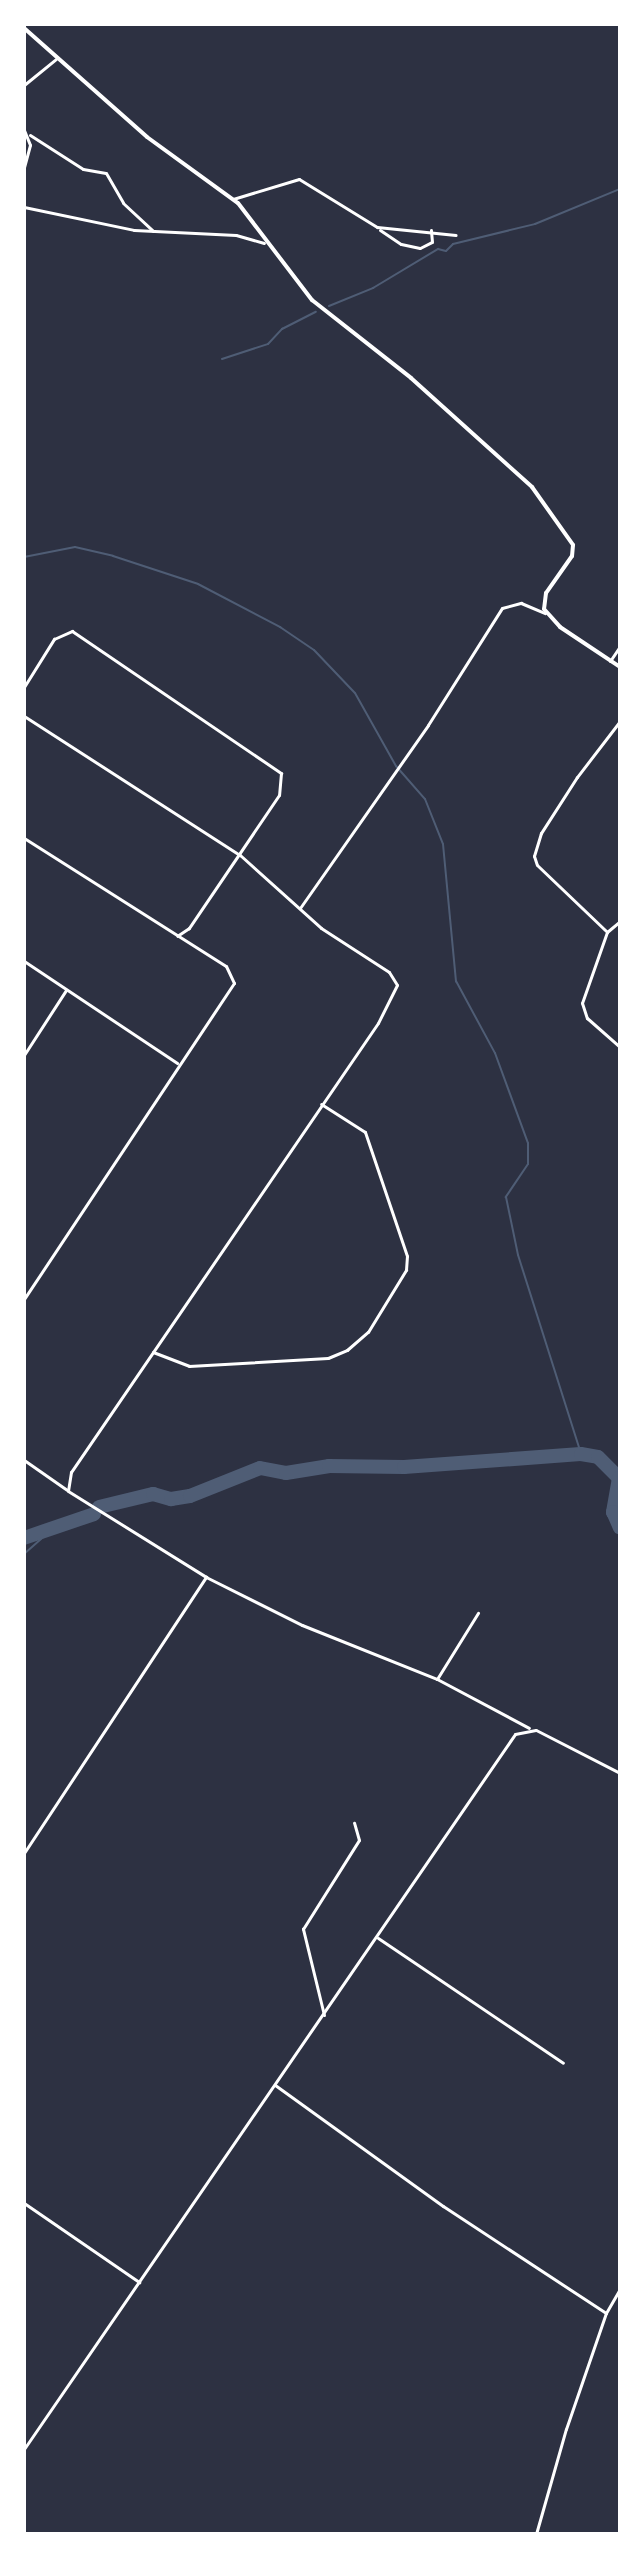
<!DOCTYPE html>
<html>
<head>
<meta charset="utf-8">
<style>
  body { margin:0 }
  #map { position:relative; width:644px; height:2558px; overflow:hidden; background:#2d3142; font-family:Inter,sans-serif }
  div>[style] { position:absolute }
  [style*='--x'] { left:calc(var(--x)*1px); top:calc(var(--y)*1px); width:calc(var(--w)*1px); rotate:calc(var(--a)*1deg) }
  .stream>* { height:2px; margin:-1px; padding:0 1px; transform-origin:1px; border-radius:1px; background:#4f5d75 }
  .river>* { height:14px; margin:-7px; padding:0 7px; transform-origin:7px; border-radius:7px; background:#4f5d75 }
  .minor>* { height:3px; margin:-1.5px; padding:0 1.5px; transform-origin:1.5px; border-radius:1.5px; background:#fff }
  .tertiary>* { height:4px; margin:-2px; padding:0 2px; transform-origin:2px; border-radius:2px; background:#fff }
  span { translate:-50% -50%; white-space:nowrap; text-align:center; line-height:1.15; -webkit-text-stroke:7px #fff; paint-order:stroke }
  .frame { position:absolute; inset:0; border:26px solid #fff; pointer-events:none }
</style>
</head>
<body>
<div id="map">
  <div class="stream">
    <i style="--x:329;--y:306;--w:48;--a:-22.2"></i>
    <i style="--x:373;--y:288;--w:76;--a:-31"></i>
    <i style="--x:438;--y:249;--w:8;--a:14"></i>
    <i style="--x:446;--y:251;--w:10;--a:-45"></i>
    <i style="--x:453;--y:244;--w:84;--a:-13.7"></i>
    <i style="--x:535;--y:224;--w:92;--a:-22.4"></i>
    <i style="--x:222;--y:359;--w:48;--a:-18.1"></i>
    <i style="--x:268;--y:344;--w:21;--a:-47"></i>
    <i style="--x:282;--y:329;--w:38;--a:-27"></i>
    <i style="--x:24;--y:557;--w:52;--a:-11.1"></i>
    <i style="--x:75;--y:547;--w:39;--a:13"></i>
    <i style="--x:113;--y:556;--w:89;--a:18.2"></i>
    <i style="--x:198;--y:584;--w:93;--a:27.7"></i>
    <i style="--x:280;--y:627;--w:41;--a:34.1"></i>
    <i style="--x:314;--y:650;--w:59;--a:46.4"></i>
    <i style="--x:355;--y:693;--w:84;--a:60.7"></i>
    <i style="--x:396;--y:766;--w:44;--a:48.7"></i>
    <i style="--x:425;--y:799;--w:48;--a:68.2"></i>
    <i style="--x:443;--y:844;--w:138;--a:84.6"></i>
    <i style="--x:456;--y:981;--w:82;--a:61.6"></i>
    <i style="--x:495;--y:1053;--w:96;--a:69.9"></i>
    <i style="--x:528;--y:1143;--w:21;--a:90"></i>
    <i style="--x:528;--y:1164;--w:40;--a:124"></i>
    <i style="--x:506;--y:1197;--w:59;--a:78.3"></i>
    <i style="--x:518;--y:1255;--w:209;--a:72.4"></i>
    <i style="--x:24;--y:1554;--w:45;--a:-41.4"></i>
  </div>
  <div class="river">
    <i style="--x:99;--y:1507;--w:56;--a:-13.5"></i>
    <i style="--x:153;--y:1494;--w:19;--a:16"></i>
    <i style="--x:171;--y:1499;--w:19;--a:-9"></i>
    <i style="--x:190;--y:1496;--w:75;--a:-21.8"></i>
    <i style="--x:260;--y:1468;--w:26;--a:11"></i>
    <i style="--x:286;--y:1473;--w:44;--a:-9.2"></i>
    <i style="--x:329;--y:1466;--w:75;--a:0.8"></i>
    <i style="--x:404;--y:1467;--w:177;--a:-4.2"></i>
    <i style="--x:581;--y:1454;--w:17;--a:10"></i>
    <i style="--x:598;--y:1457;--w:30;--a:45"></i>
    <i style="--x:619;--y:1478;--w:35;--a:100"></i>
    <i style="--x:613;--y:1512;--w:17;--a:66"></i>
    <i style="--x:24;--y:1538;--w:74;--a:-18.9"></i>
  </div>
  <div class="minor">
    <i style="--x:24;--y:85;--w:41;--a:-39.1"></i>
    <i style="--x:24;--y:130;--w:16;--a:68"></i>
    <i style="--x:30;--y:145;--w:23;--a:105"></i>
    <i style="--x:30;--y:135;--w:63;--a:32.7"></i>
    <i style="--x:83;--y:169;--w:23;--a:10"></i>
    <i style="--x:106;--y:173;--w:34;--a:60"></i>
    <i style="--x:123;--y:203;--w:41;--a:43"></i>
    <i style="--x:233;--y:199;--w:69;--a:-16.9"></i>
    <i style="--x:299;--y:179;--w:92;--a:31.6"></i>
    <i style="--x:377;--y:227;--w:79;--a:5.8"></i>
    <i style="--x:24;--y:207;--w:112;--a:11.8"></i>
    <i style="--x:134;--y:230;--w:102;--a:2.8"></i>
    <i style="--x:236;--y:235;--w:29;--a:16"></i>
    <i style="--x:380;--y:230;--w:25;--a:34"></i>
    <i style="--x:401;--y:244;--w:19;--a:12"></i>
    <i style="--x:420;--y:248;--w:13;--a:-27"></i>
    <i style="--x:432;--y:242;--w:12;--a:-95"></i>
    <i style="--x:610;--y:661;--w:18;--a:-56"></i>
    <i style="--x:24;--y:687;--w:57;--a:-58"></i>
    <i style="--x:54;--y:639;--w:20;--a:-24"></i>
    <i style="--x:72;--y:631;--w:253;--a:34.2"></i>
    <i style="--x:281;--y:773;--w:22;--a:95"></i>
    <i style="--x:279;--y:795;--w:161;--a:124.1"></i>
    <i style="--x:189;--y:928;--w:14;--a:146"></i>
    <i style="--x:24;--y:716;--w:257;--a:32.8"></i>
    <i style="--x:240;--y:855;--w:109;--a:42"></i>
    <i style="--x:321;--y:928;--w:81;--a:32.9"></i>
    <i style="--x:389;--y:972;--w:15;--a:58"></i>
    <i style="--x:397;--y:985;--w:42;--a:116.6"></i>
    <i style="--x:378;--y:1023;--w:544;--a:124.36"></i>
    <i style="--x:71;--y:1472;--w:19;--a:99"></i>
    <i style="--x:68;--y:1491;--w:163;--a:31.9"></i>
    <i style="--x:206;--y:1577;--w:107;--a:26.6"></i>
    <i style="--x:302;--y:1625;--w:145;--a:21.8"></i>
    <i style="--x:437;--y:1679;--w:104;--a:28"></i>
    <i style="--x:620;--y:721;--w:71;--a:127.5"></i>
    <i style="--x:577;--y:777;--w:67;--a:122.7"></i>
    <i style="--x:541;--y:833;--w:24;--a:107"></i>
    <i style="--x:534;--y:856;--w:9;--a:72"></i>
    <i style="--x:537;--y:865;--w:97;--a:43.7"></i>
    <i style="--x:607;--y:932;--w:75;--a:109.4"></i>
    <i style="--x:582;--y:1003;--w:16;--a:72"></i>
    <i style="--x:587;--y:1018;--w:44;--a:41.3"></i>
    <i style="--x:24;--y:838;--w:239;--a:32.4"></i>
    <i style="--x:226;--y:966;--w:19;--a:65"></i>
    <i style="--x:234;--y:983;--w:379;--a:123.6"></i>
    <i style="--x:300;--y:908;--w:223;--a:-55"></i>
    <i style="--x:428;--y:725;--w:138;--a:-57.7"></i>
    <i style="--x:502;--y:608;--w:20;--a:-15"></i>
    <i style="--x:521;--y:603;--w:26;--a:23"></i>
    <i style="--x:607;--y:932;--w:17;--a:-40"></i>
    <i style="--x:24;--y:961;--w:184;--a:33.7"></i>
    <i style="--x:24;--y:1055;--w:77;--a:-57.1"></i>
    <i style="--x:153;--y:1352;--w:39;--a:21"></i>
    <i style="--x:189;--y:1366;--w:139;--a:-3.3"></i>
    <i style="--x:328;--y:1358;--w:21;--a:-23"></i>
    <i style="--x:347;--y:1350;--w:28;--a:-41"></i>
    <i style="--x:368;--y:1332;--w:73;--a:-58.5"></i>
    <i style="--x:406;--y:1270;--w:14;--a:-86"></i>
    <i style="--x:407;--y:1256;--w:131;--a:-108.7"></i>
    <i style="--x:365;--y:1132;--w:52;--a:-147.5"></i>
    <i style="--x:24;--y:1460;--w:52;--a:34.9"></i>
    <i style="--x:437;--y:1679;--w:78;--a:-58.2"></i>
    <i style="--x:24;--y:1853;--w:331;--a:-56.6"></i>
    <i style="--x:378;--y:1938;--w:223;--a:34"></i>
    <i style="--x:324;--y:2015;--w:89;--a:-103.7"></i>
    <i style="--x:303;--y:1929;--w:105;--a:-57.8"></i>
    <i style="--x:359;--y:1840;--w:18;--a:-106"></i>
    <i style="--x:275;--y:2085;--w:207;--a:35.8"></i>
    <i style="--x:443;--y:2206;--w:195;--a:33.3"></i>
    <i style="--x:24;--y:2203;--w:140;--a:34.5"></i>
    <i style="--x:24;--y:2449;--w:867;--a:-55.52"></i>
    <i style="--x:515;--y:1734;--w:21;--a:-11"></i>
    <i style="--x:536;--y:1730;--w:94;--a:27.1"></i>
    <i style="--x:536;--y:2534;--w:109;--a:-74.1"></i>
    <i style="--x:566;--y:2429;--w:123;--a:-71"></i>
    <i style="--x:606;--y:2313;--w:28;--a:-60"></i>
  </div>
  <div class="tertiary">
    <i style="--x:24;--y:28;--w:164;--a:41.5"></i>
    <i style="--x:147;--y:137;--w:112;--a:36"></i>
    <i style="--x:238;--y:203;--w:122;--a:52.7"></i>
    <i style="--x:312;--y:300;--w:126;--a:38.2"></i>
    <i style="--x:411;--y:378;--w:163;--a:42"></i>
    <i style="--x:532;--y:487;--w:71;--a:54.7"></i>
    <i style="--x:573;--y:545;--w:11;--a:95"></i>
    <i style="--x:572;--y:556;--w:45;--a:125.1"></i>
    <i style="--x:546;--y:593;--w:16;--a:97"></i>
    <i style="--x:544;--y:609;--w:24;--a:48"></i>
    <i style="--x:560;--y:627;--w:72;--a:33.7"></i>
  </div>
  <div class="frame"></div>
</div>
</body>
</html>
